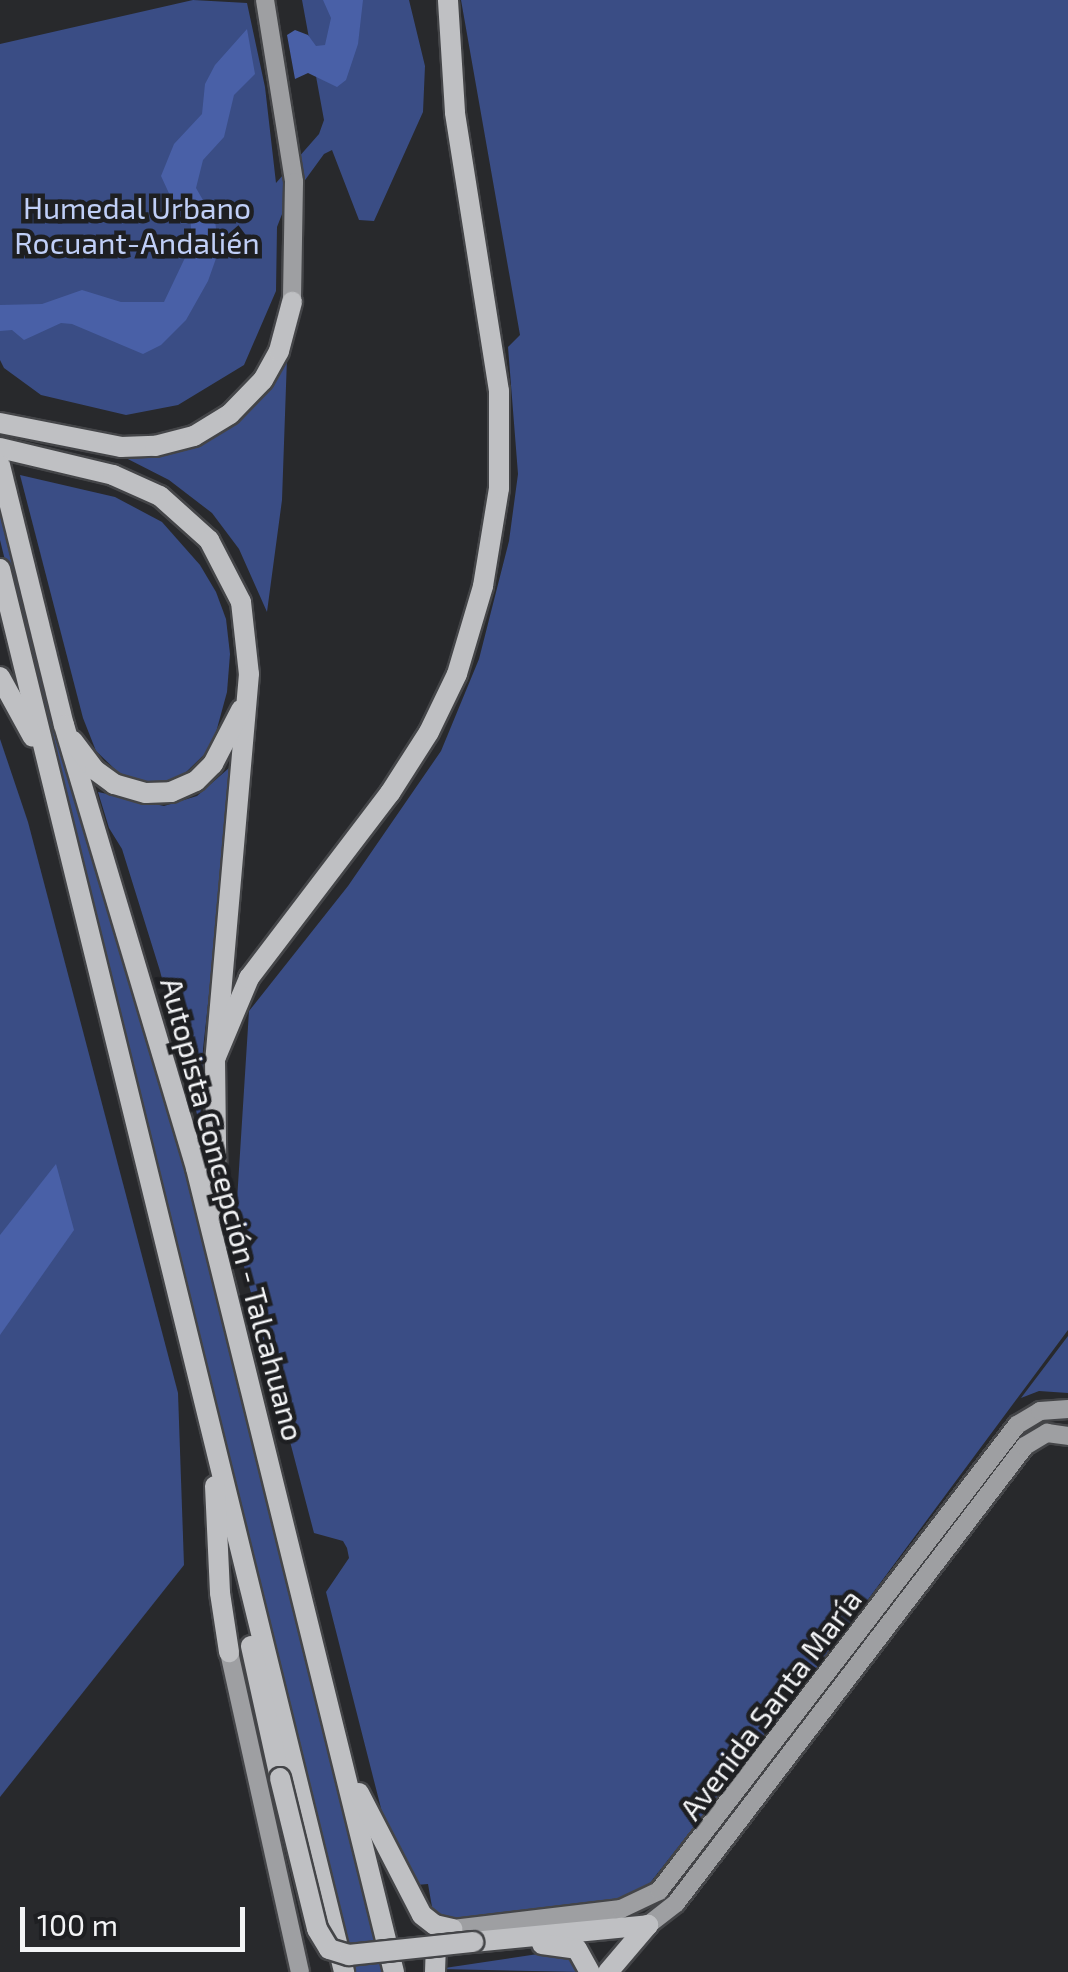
<!DOCTYPE html>
<html>
<head>
<meta charset="utf-8">
<style>
  body { margin:0 }
  #map { position:relative; width:1068px; height:1972px; overflow:hidden; background:#28292c; font-family:"Exo 2",sans-serif }
  div>[style] { position:absolute }
  [style*='--x'] { left:calc(var(--x)*1px); top:calc(var(--y)*1px); width:calc(var(--w)*1px); rotate:calc(var(--a)*1deg) }
  .green>* { inset:0; background:#3a4d85 }
  .water>* { inset:0; background:#4960a7 }
  .roads { filter:drop-shadow(2px 0 #444548) drop-shadow(-2px 0 #444548) drop-shadow(0 2px #444548) drop-shadow(0 -2px #444548) }
  .secondary>* { height:18px; margin:-9px; padding:0 9px; transform-origin:9px; border-radius:9px; background:#9e9fa2 }
  .primary>* { height:20px; margin:-10px; padding:0 10px; transform-origin:10px; border-radius:10px; background:#bfc0c3 }
  .bridges { filter:drop-shadow(2px 0 #444548) drop-shadow(-2px 0 #444548) drop-shadow(0 2px #444548) drop-shadow(0 -2px #444548) }
  .primary-bridge>* { height:20px; margin:-10px; padding:0 10px; transform-origin:10px; border-radius:10px; background:#bfc0c3 }
  span { translate:-50% -50%; white-space:nowrap; text-align:center; line-height:1.15; -webkit-text-stroke:9px #1e1f22; paint-order:stroke }
  .park-label { font-size:30px; color:#c0cff7 }
  .street-label { font-size:30px; color:#f3f4f6 }
  .scale { position:absolute; left:20px; top:1907px; width:225px; height:45px; box-sizing:border-box; border:5px solid #f3f4f6; border-top:0; padding-left:12px; font-size:30px; line-height:35px; white-space:nowrap; color:#f3f4f6; -webkit-text-stroke:8px #1e1f22; paint-order:stroke }
</style>
</head>
<body>
<div id="map">
  <div class="green">
    <i style="clip-path:polygon(193px 0,247px 3px,265px 87px,276px 183px,319px 134px,324px 120px,302px 0,409px 0,425px 66px,423px 112px,374px 221px,359px 220px,332px 150px,324px 154px,284px 209px,277px 227px,276px 291px,244px 365px,178px 405px,126px 415px,41px 395px,4px 368px,0 360px,0 44px)"></i>
    <i style="clip-path:polygon(461px 0,1068px 0,1068px 1330px,803px 1687px,639px 1897px,435px 1924px,428px 1884px,416px 1885px,385px 1824px,326px 1592px,349px 1558px,347px 1548px,343px 1541px,314px 1533px,235px 1232px,249px 1011px,348px 886px,441px 751px,479px 659px,509px 541px,518px 474px,508px 347px,520px 335px)"></i>
    <i style="clip-path:polygon(287px 358px,282px 500px,267px 612px,239px 549px,212px 513px,169px 480px,118px 454px,177px 450px)"></i>
    <i style="clip-path:polygon(20px 475px,115px 497px,162px 522px,200px 565px,216px 592px,226px 619px,230px 654px,227px 692px,212px 747px,182px 776px,161px 785px,123px 777px,96px 751px,83px 718px)"></i>
    <i style="clip-path:polygon(0 507px,196px 1207px,383px 1972px,352px 1972px,0 540px)"></i>
    <i style="clip-path:polygon(0 739px,28px 822px,178px 1393px,184px 1565px,0 1797px)"></i>
    <i style="clip-path:polygon(229px 768px,234px 769px,203px 1049px,200px 1126px,160px 971px,122px 849px,109px 828px,98px 792px,164px 806px,197px 796px)"></i>
    <i style="clip-path:polygon(1068px 1336px,1068px 1393px,1039px 1391px,1021px 1398px)"></i>
    <i style="clip-path:polygon(558px 1951px,570px 1953px,581px 1972px,438px 1969px)"></i>
  </div>
  <div class="water">
    <i style="clip-path:polygon(323px 0,363px 0,358px 44px,346px 80px,337px 87px,308px 73px,295px 79px,287px 35px,295px 30px,308px 35px,316px 46px,325px 45px,331px 18px)"></i>
    <i style="clip-path:polygon(247px 29px,255px 74px,234px 95px,224px 137px,203px 160px,196px 188px,215px 221px,219px 250px,208px 281px,186px 320px,161px 345px,143px 354px,72px 324px,61px 323px,24px 340px,12px 330px,0 331px,0 305px,42px 304px,82px 290px,121px 302px,164px 302px,192px 243px,190px 214px,173px 202px,161px 176px,174px 144px,202px 114px,205px 84px,215px 65px)"></i>
    <i style="clip-path:polygon(56px 1164px,74px 1230px,0 1335px,0 1235px)"></i>
  </div>
  <div class="roads">
    <div class="secondary">
      <i style="--x:265;--y:0;--w:184;--a:80.9"></i>
      <i style="--x:294;--y:182;--w:120;--a:91"></i>
      <i style="--x:229;--y:1652;--w:328;--a:77.5"></i>
      <i style="--x:648;--y:1925;--w:36;--a:-38"></i>
      <i style="--x:676;--y:1903;--w:575;--a:-52.63"></i>
      <i style="--x:1025;--y:1446;--w:26;--a:-31"></i>
      <i style="--x:1047;--y:1433;--w:21;--a:8"></i>
      <i style="--x:453;--y:1929;--w:169;--a:-6.8"></i>
      <i style="--x:621;--y:1909;--w:42;--a:-25.3"></i>
      <i style="--x:659;--y:1891;--w:588;--a:-52.47"></i>
      <i style="--x:1017;--y:1425;--w:27;--a:-31"></i>
      <i style="--x:1040;--y:1411;--w:28;--a:-4"></i>
    </div>
    <div class="primary">
      <i style="--x:0;--y:423;--w:123;--a:11.2"></i>
      <i style="--x:121;--y:447;--w:34;--a:-2"></i>
      <i style="--x:155;--y:446;--w:40;--a:-14.4"></i>
      <i style="--x:194;--y:436;--w:42;--a:-31.4"></i>
      <i style="--x:230;--y:414;--w:47;--a:-45.9"></i>
      <i style="--x:263;--y:380;--w:33;--a:-61"></i>
      <i style="--x:279;--y:351;--w:51;--a:-75.1"></i>
      <i style="--x:0;--y:448;--w:116;--a:13.4"></i>
      <i style="--x:113;--y:475;--w:51;--a:24.1"></i>
      <i style="--x:160;--y:496;--w:66;--a:41.9"></i>
      <i style="--x:209;--y:540;--w:70;--a:62.7"></i>
      <i style="--x:241;--y:602;--w:72;--a:83.7"></i>
      <i style="--x:249;--y:674;--w:386;--a:95"></i>
      <i style="--x:215;--y:1059;--w:154;--a:89.3"></i>
      <i style="--x:0;--y:465;--w:268;--a:76.2"></i>
      <i style="--x:64;--y:725;--w:462;--a:73.4"></i>
      <i style="--x:196;--y:1168;--w:828;--a:76.17"></i>
      <i style="--x:0;--y:569;--w:1445;--a:76.22"></i>
      <i style="--x:0;--y:677;--w:68;--a:61.2"></i>
      <i style="--x:73;--y:741;--w:36;--a:53"></i>
      <i style="--x:95;--y:770;--w:24;--a:36"></i>
      <i style="--x:114;--y:784;--w:33;--a:16"></i>
      <i style="--x:146;--y:793;--w:25;--a:-2"></i>
      <i style="--x:171;--y:792;--w:27;--a:-24"></i>
      <i style="--x:196;--y:781;--w:24;--a:-45"></i>
      <i style="--x:213;--y:764;--w:61;--a:-62.6"></i>
      <i style="--x:215;--y:1059;--w:88;--a:-67.2"></i>
      <i style="--x:249;--y:978;--w:233;--a:-52.7"></i>
      <i style="--x:390;--y:793;--w:72;--a:-57.4"></i>
      <i style="--x:429;--y:732;--w:64;--a:-64.2"></i>
      <i style="--x:457;--y:674;--w:92;--a:-73.5"></i>
      <i style="--x:483;--y:586;--w:99;--a:-80.7"></i>
      <i style="--x:499;--y:488;--w:97;--a:-90"></i>
      <i style="--x:499;--y:391;--w:282;--a:-99"></i>
      <i style="--x:455;--y:112;--w:112;--a:-93.6"></i>
      <i style="--x:215;--y:1486;--w:107;--a:87.3"></i>
      <i style="--x:220;--y:1593;--w:60;--a:81.3"></i>
      <i style="--x:251;--y:1646;--w:135;--a:77.6"></i>
      <i style="--x:359;--y:1793;--w:137;--a:62.7"></i>
      <i style="--x:422;--y:1915;--w:16;--a:38"></i>
      <i style="--x:435;--y:1925;--w:18;--a:13"></i>
      <i style="--x:473;--y:1942;--w:176;--a:-5.5"></i>
      <i style="--x:542;--y:1944;--w:35;--a:8"></i>
      <i style="--x:577;--y:1949;--w:26;--a:61"></i>
      <i style="--x:435;--y:1972;--w:23;--a:-88"></i>
      <i style="--x:436;--y:1949;--w:20;--a:-53"></i>
      <i style="--x:608;--y:1972;--w:62;--a:-49.6"></i>
    </div>
  </div>
  <div class="bridges">
    <div class="primary-bridge">
      <i style="--x:280;--y:1778;--w:155;--a:76.2"></i>
      <i style="--x:317;--y:1929;--w:23;--a:59"></i>
      <i style="--x:329;--y:1949;--w:21;--a:17"></i>
      <i style="--x:349;--y:1955;--w:125;--a:-6"></i>
    </div>
  </div>
  <div class="park-label">
    <span style="left:137px;top:224px">Humedal Urbano<br>Rocuant-Andalién</span>
  </div>
  <div class="street-label">
    <span style="left:233px;top:1209px;rotate:75deg">Autopista Concepción - Talcahuano</span>
    <span style="left:770px;top:1704px;rotate:-53deg">Avenida Santa María</span>
  </div>
  <div class="scale">100 m</div>
</div>
</body>
</html>
